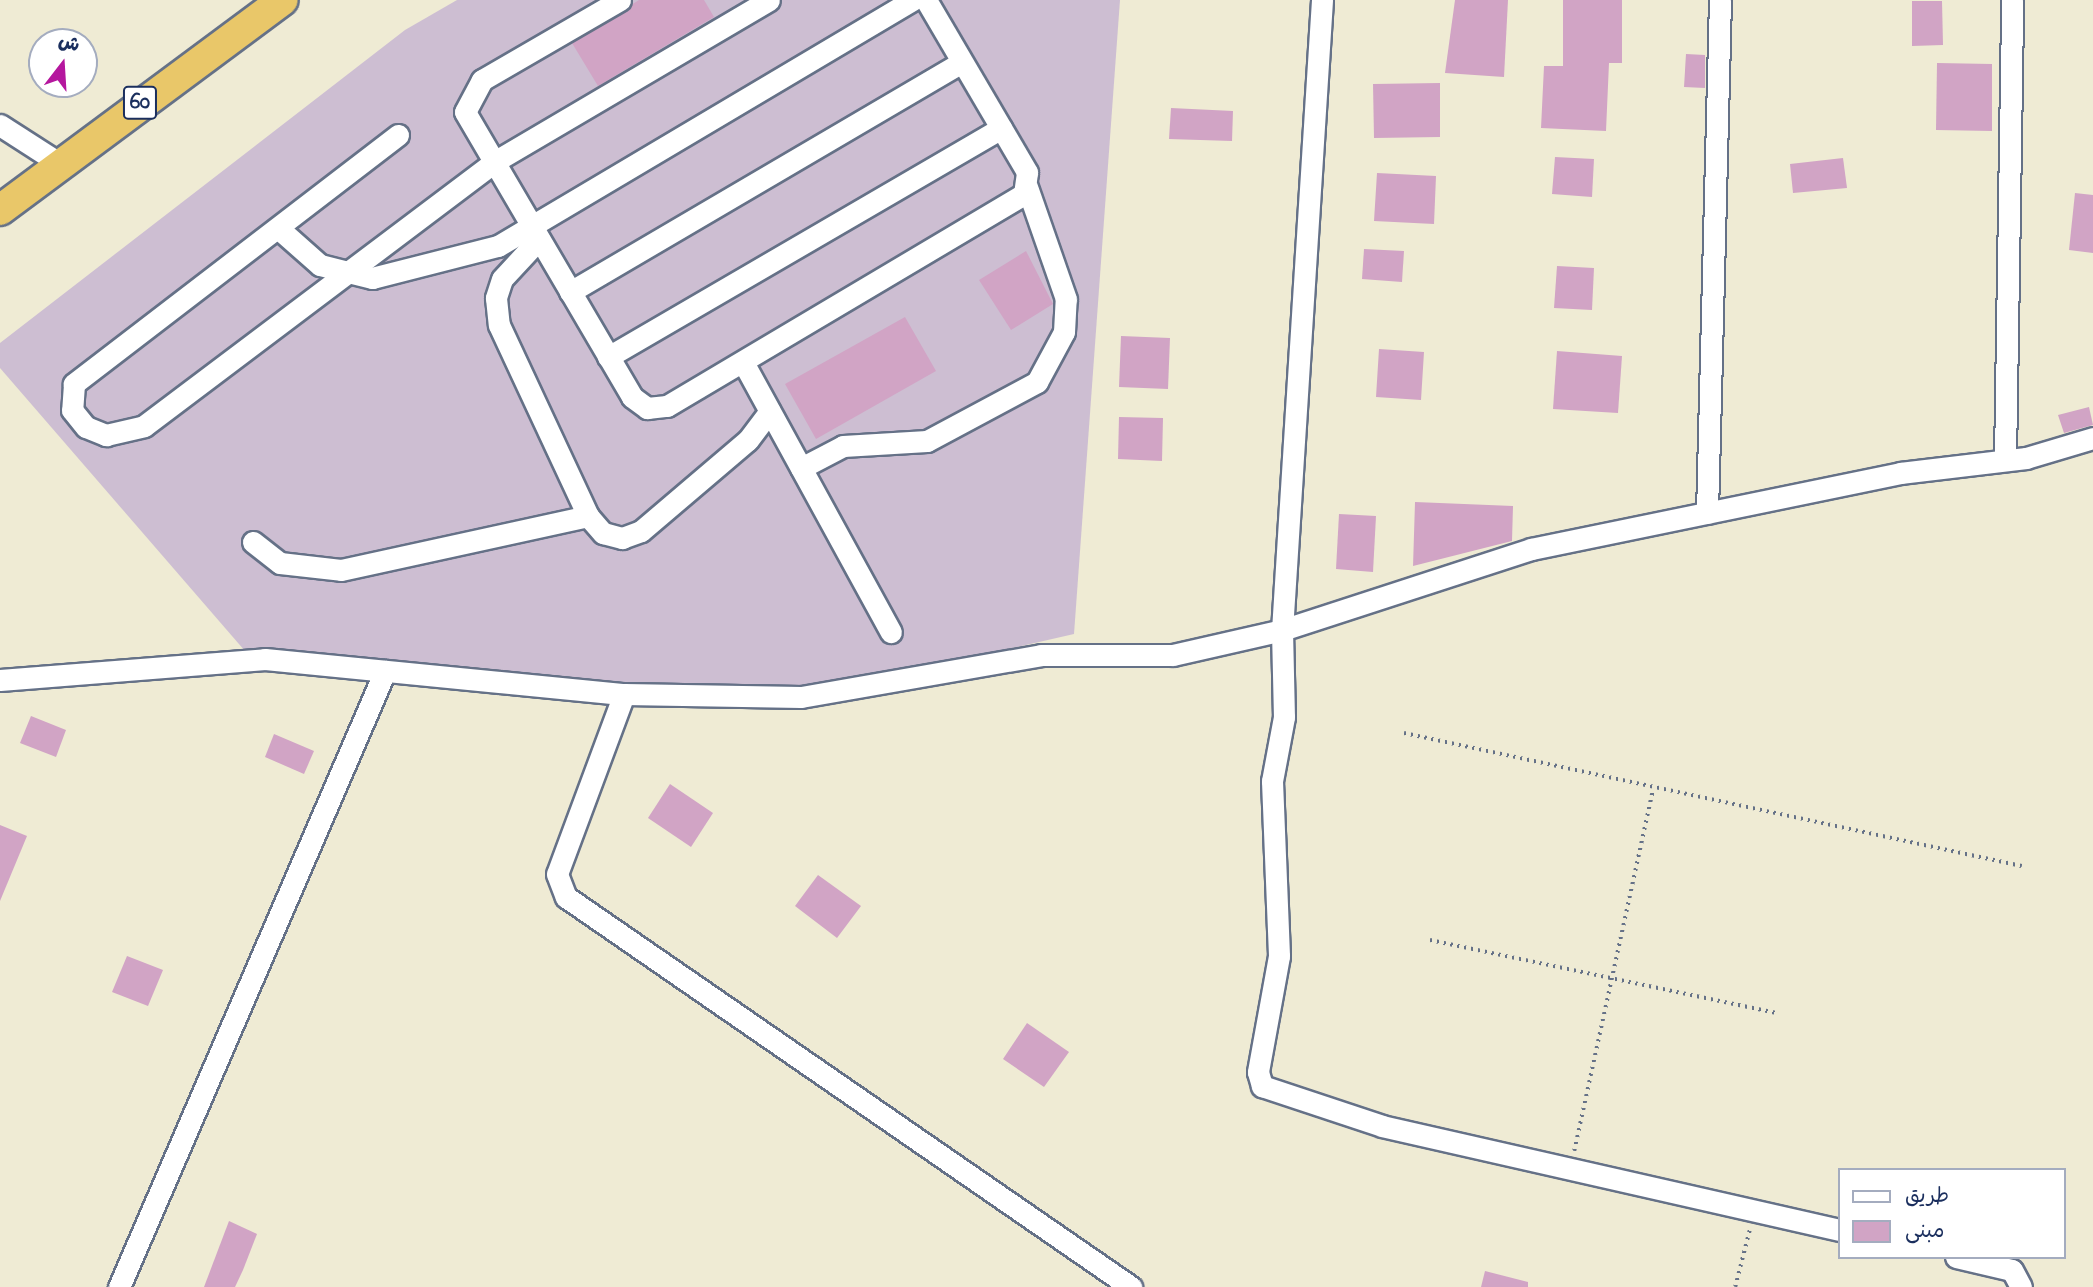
<!DOCTYPE html>
<html>
<head>
<meta charset="utf-8">
<style>
  body { margin:0 }
  #map { position:relative; width:2093px; height:1287px; overflow:hidden; background:#efebd4; font-family:"Indie Flower","Playpen Sans Arabic",sans-serif }
  div>[style] { position:absolute }
  [style*='--x'] { left:calc(var(--x)*1px); top:calc(var(--y)*1px); width:calc(var(--w)*1px); rotate:calc(var(--a)*1deg) }
  .industrial>* { inset:0; background:#cdbed2 }
  .building>* { inset:0; background:#d1a4c5 }
  .path>* { height:3.5px; margin-top:-1.75px; transform-origin:0; background:repeating-linear-gradient(90deg,#657187 0 2px,transparent 0 7px) }
  .roads { filter:drop-shadow(2px 0 #657187) drop-shadow(-2px 0 #657187) drop-shadow(0 2px #657187) drop-shadow(0 -2px #657187) }
  .minor>* { height:21px; margin:-10.5px; padding:0 10.5px; transform-origin:10.5px; border-radius:10.5px; background:#fff }
  .highway>* { height:30px; margin:-15px; padding:0 15px; transform-origin:15px; border-radius:15px; background:#e9c769 }
  span { translate:-50% -50%; white-space:nowrap; text-align:center; line-height:1.15; -webkit-text-stroke:7px #fff; paint-order:stroke }
  .shield-label span { padding:2px 5px; background:#fff; border:2px solid; border-radius:5px; -webkit-text-stroke-width:0 }
  .shield-label { font-size:23px; color:#1b2f5e; font-weight:700 }
  .legend { position:absolute; left:1838px; top:1168px; width:228px; height:91px; box-sizing:border-box; background:#fff; border:2px solid #a4acbf; margin:0; padding:9px 12px; list-style:none; font-size:21px; color:#1b2f5e }
  .legend li { display:flex; align-items:center; gap:14px; height:35px }
  .legend b { width:35px; border:2px solid #a4acbf }
  .north { position:absolute; left:28px; top:28px; width:70px; height:70px; box-sizing:border-box; background:#fff; border:2px solid #a4acbf; border-radius:50%; rotate:17deg; font-size:19px; font-weight:700; line-height:28px; text-align:center; color:#1b2f5e }
  .north::after { content:''; display:block; margin:auto; width:24px; height:32px; background:#b5179e; clip-path:polygon(50% 0,100% 100%,50% 72%,0 100%) }
</style>
</head>
<body>
<div id="map">
  <div class="industrial">
    <i style="clip-path:polygon(457px 0,1120px 0,1074px 634px,786px 700px,245px 651px,0 368px,0 343px,405px 30px)"></i>
  </div>
  <div class="building">
    <i style="clip-path:polygon(639px 0,704px 0,714px 17px,598px 86px,572px 43px)"></i>
    <i style="clip-path:polygon(1455px 0,1508px 0,1504px 77px,1445px 73px)"></i>
    <i style="clip-path:polygon(1563px 0,1622px 0,1622px 63px,1609px 63px,1606px 131px,1541px 128px,1544px 66px,1563px 66px)"></i>
    <i style="clip-path:polygon(1912px 1px,1942px 1px,1943px 45px,1912px 46px)"></i>
    <i style="clip-path:polygon(1686px 54px,1705px 55px,1705px 88px,1684px 87px)"></i>
    <i style="clip-path:polygon(1937px 63px,1992px 64px,1992px 131px,1936px 130px)"></i>
    <i style="clip-path:polygon(1440px 83px,1440px 137px,1374px 138px,1373px 84px)"></i>
    <i style="clip-path:polygon(1171px 108px,1233px 111px,1232px 141px,1169px 139px)"></i>
    <i style="clip-path:polygon(1555px 157px,1594px 159px,1592px 197px,1552px 194px)"></i>
    <i style="clip-path:polygon(1843px 158px,1847px 188px,1793px 193px,1790px 164px)"></i>
    <i style="clip-path:polygon(1377px 173px,1436px 176px,1434px 224px,1374px 221px)"></i>
    <i style="clip-path:polygon(2075px 193px,2093px 195px,2093px 253px,2069px 250px)"></i>
    <i style="clip-path:polygon(1364px 249px,1404px 251px,1402px 282px,1362px 279px)"></i>
    <i style="clip-path:polygon(1026px 251px,1053px 304px,1011px 330px,979px 280px)"></i>
    <i style="clip-path:polygon(1557px 266px,1594px 268px,1592px 310px,1554px 308px)"></i>
    <i style="clip-path:polygon(905px 317px,936px 371px,816px 439px,785px 384px)"></i>
    <i style="clip-path:polygon(1121px 336px,1170px 338px,1168px 389px,1119px 387px)"></i>
    <i style="clip-path:polygon(1379px 349px,1424px 352px,1421px 400px,1376px 397px)"></i>
    <i style="clip-path:polygon(1557px 351px,1622px 356px,1618px 413px,1553px 409px)"></i>
    <i style="clip-path:polygon(2089px 407px,2093px 425px,2064px 433px,2058px 415px)"></i>
    <i style="clip-path:polygon(1119px 417px,1163px 418px,1162px 461px,1118px 459px)"></i>
    <i style="clip-path:polygon(1415px 502px,1513px 506px,1512px 541px,1413px 566px)"></i>
    <i style="clip-path:polygon(1339px 514px,1376px 516px,1373px 572px,1336px 569px)"></i>
    <i style="clip-path:polygon(31px 716px,66px 730px,56px 757px,20px 743px)"></i>
    <i style="clip-path:polygon(274px 734px,314px 751px,304px 774px,265px 757px)"></i>
    <i style="clip-path:polygon(670px 784px,713px 813px,691px 847px,648px 818px)"></i>
    <i style="clip-path:polygon(0 825px,27px 836px,0 901px)"></i>
    <i style="clip-path:polygon(818px 875px,861px 906px,837px 938px,795px 906px)"></i>
    <i style="clip-path:polygon(127px 956px,163px 970px,148px 1006px,112px 992px)"></i>
    <i style="clip-path:polygon(1027px 1023px,1069px 1052px,1044px 1087px,1003px 1059px)"></i>
    <i style="clip-path:polygon(229px 1221px,257px 1234px,243px 1270px,235px 1287px,204px 1287px)"></i>
    <i style="clip-path:polygon(1485px 1271px,1528px 1282px,1528px 1287px,1481px 1287px)"></i>
  </div>
  <div class="path">
    <i style="--x:1404;--y:733;--w:632;--a:12.15"></i>
    <i style="--x:1430;--y:940;--w:353;--a:11.9"></i>
    <i style="--x:1574;--y:1151;--w:370;--a:-77.7"></i>
    <i style="--x:1735;--y:1287;--w:61;--a:-75.7"></i>
  </div>
  <div class="roads">
    <div class="minor">
      <i style="--x:620;--y:0;--w:160;--a:149.9"></i>
      <i style="--x:482;--y:80;--w:36;--a:118"></i>
      <i style="--x:465;--y:112;--w:330;--a:59.6"></i>
      <i style="--x:632;--y:397;--w:19;--a:36"></i>
      <i style="--x:647;--y:408;--w:20;--a:-6"></i>
      <i style="--x:667;--y:406;--w:415;--a:-30.7"></i>
      <i style="--x:1024;--y:194;--w:22;--a:-82"></i>
      <i style="--x:1027;--y:172;--w:199;--a:-120.4"></i>
      <i style="--x:1322;--y:0;--w:631;--a:93.63"></i>
      <i style="--x:1282;--y:630;--w:87;--a:88.7"></i>
      <i style="--x:1284;--y:717;--w:65;--a:100.6"></i>
      <i style="--x:1272;--y:781;--w:175;--a:87.7"></i>
      <i style="--x:1279;--y:956;--w:118;--a:100.3"></i>
      <i style="--x:1258;--y:1072;--w:15;--a:74"></i>
      <i style="--x:1262;--y:1086;--w:126;--a:18.4"></i>
      <i style="--x:1382;--y:1126;--w:469;--a:12.8"></i>
      <i style="--x:0;--y:125;--w:70;--a:32.8"></i>
      <i style="--x:398;--y:135;--w:409;--a:142.5"></i>
      <i style="--x:74;--y:384;--w:26;--a:94"></i>
      <i style="--x:72;--y:410;--w:22;--a:51"></i>
      <i style="--x:86;--y:427;--w:22;--a:22"></i>
      <i style="--x:106;--y:435;--w:39;--a:-13"></i>
      <i style="--x:144;--y:426;--w:438;--a:-37"></i>
      <i style="--x:494;--y:162;--w:319;--a:-30.5"></i>
      <i style="--x:278;--y:228;--w:56;--a:41.4"></i>
      <i style="--x:320;--y:265;--w:54;--a:14"></i>
      <i style="--x:372;--y:278;--w:130;--a:-14.3"></i>
      <i style="--x:498;--y:246;--w:482;--a:-30.7"></i>
      <i style="--x:539;--y:239;--w:54;--a:132.8"></i>
      <i style="--x:502;--y:279;--w:20;--a:108"></i>
      <i style="--x:496;--y:298;--w:27;--a:84"></i>
      <i style="--x:499;--y:325;--w:211;--a:65"></i>
      <i style="--x:588;--y:516;--w:23;--a:49"></i>
      <i style="--x:603;--y:533;--w:20;--a:15"></i>
      <i style="--x:622;--y:538;--w:20;--a:-20"></i>
      <i style="--x:641;--y:531;--w:140;--a:-40.4"></i>
      <i style="--x:748;--y:440;--w:36;--a:-53"></i>
      <i style="--x:570;--y:292;--w:454;--a:-30.4"></i>
      <i style="--x:608;--y:357;--w:455;--a:-30.2"></i>
      <i style="--x:743;--y:362;--w:308;--a:61.3"></i>
      <i style="--x:2005;--y:460;--w:460;--a:-89.1"></i>
      <i style="--x:801;--y:468;--w:47;--a:-27.6"></i>
      <i style="--x:843;--y:446;--w:84;--a:-3.4"></i>
      <i style="--x:927;--y:441;--w:125;--a:-28.2"></i>
      <i style="--x:1037;--y:382;--w:57;--a:-61.6"></i>
      <i style="--x:1064;--y:332;--w:33;--a:-87"></i>
      <i style="--x:1066;--y:299;--w:119;--a:-109.2"></i>
      <i style="--x:1707;--y:513;--w:513;--a:-88.55"></i>
      <i style="--x:253;--y:542;--w:34;--a:38"></i>
      <i style="--x:280;--y:563;--w:61;--a:6.5"></i>
      <i style="--x:341;--y:570;--w:253;--a:-12.3"></i>
      <i style="--x:0;--y:680;--w:266;--a:-4.5"></i>
      <i style="--x:265;--y:659;--w:361;--a:5.6"></i>
      <i style="--x:624;--y:694;--w:177;--a:1"></i>
      <i style="--x:801;--y:697;--w:244;--a:-9.9"></i>
      <i style="--x:1041;--y:655;--w:132;--a:0"></i>
      <i style="--x:1173;--y:655;--w:112;--a:-12.9"></i>
      <i style="--x:1282;--y:630;--w:262;--a:-18"></i>
      <i style="--x:1531;--y:549;--w:377;--a:-11.6"></i>
      <i style="--x:1900;--y:473;--w:127;--a:-6.8"></i>
      <i style="--x:2026;--y:458;--w:70;--a:-16.6"></i>
      <i style="--x:624;--y:694;--w:192;--a:110.4"></i>
      <i style="--x:557;--y:874;--w:25;--a:69"></i>
      <i style="--x:566;--y:897;--w:687;--a:34.62"></i>
      <i style="--x:1956;--y:1257;--w:57;--a:13.1"></i>
      <i style="--x:2012;--y:1270;--w:19;--a:62"></i>
      <i style="--x:119;--y:1287;--w:671;--a:-66.64"></i>
    </div>
    <div class="highway">
      <i style="--x:0;--y:210;--w:352;--a:-36.6"></i>
    </div>
  </div>
  <div class="shield-label">
    <span style="left:140px;top:103px">60</span>
  </div>
  <ul class="legend">
  <li><b style="height:9px;background:#fff"></b>طريق</li>
  <li><b style="height:19px;background:#d1a4c5"></b>مبنى</li>
  </ul>
  <div class="north">ش</div>
</div>
</body>
</html>
